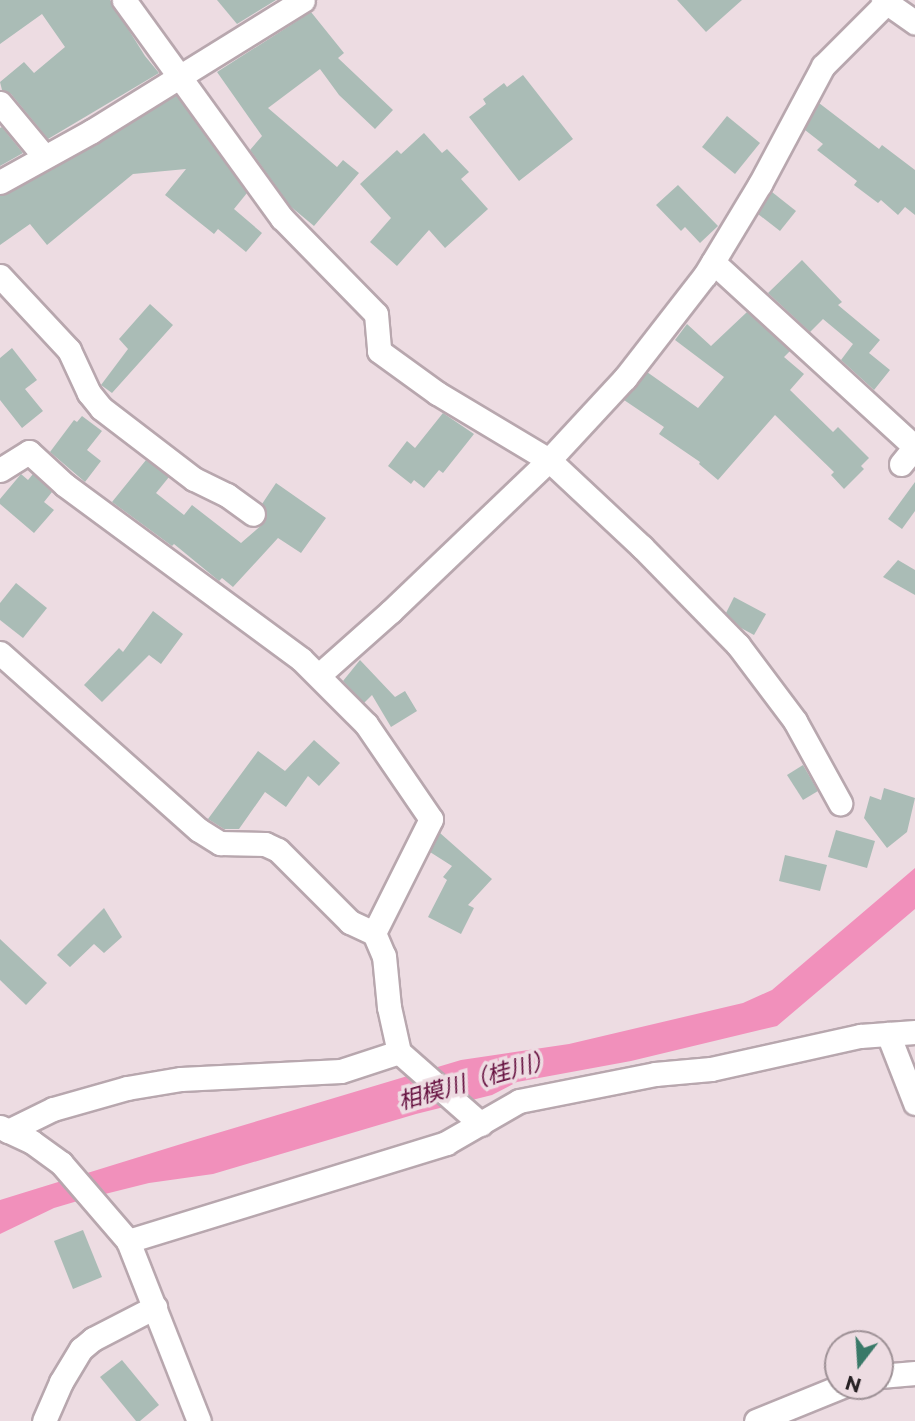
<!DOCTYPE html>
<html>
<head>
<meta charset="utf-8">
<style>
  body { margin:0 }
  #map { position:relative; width:915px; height:1421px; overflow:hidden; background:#eddce2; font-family:Montserrat,"Noto Sans JP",sans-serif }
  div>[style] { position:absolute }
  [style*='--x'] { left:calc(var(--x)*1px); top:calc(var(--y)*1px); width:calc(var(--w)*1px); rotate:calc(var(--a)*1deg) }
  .water>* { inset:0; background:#f190bb }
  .building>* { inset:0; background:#aabcb6 }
  .roads { filter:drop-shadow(2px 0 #b8a7ae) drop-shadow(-2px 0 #b8a7ae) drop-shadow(0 2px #b8a7ae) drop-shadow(0 -2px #b8a7ae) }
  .minor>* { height:23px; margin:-11.5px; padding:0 11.5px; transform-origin:11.5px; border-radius:11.5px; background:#fff }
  span { translate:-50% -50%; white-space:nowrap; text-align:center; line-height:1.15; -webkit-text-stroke:7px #eddce2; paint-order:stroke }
  .water-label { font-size:23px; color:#65103f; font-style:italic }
  .north { position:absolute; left:824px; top:1330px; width:70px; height:70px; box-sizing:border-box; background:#eddce2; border:2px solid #9e9196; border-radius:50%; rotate:197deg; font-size:19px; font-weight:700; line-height:28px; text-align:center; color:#272124 }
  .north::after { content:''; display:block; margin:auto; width:24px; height:32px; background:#397968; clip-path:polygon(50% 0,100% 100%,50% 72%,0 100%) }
</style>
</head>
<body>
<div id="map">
  <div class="water">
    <i style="clip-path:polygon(915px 868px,915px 909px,777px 1026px,631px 1061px,517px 1082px,492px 1095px,416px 1114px,213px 1174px,149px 1183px,81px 1200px,54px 1208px,0 1234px,0 1200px,194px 1140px,461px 1060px,569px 1044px,743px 1003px,772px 990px)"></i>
  </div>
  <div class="building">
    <i style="clip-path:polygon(0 0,110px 0,145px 56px,159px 73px,48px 139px,11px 94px,2px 90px,0 82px,24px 62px,34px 73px,65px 47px,42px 14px,0 44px)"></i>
    <i style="clip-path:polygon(217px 0,276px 0,237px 24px)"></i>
    <i style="clip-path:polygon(677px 0,742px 0,706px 32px)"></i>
    <i style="clip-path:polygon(311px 12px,344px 53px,338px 58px,393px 110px,375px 129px,339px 95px,320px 69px,268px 108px,337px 167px,343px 160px,359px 173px,314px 226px,290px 206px,250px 150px,262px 136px,217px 72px)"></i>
    <i style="clip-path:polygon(523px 75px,573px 139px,519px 181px,469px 117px,486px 104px,483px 99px,504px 83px,507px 87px)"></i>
    <i style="clip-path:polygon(176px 95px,247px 193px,234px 209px,262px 233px,246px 252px,218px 229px,214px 234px,165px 195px,186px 169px,133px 174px,47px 245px,30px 224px,0 245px,0 196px,99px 143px)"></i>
    <i style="clip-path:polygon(819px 103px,879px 149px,882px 145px,915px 170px,915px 215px,905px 207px,898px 215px,881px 200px,878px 203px,854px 185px,857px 181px,817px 150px,823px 144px,805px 130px)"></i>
    <i style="clip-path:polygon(727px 116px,760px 143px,735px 174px,702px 147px)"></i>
    <i style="clip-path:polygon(2px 127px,23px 153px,0 166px,0 128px)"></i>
    <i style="clip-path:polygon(424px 133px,442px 153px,447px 149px,469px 172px,461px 179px,488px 209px,445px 248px,429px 230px,397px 266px,370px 242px,391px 218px,360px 184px,397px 150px,401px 154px)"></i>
    <i style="clip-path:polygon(678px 185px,718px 226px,700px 243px,685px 227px,681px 231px,656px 205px)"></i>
    <i style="clip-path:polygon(772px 192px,796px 211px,780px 231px,758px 214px)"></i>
    <i style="clip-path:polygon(802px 260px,842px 302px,838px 305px,880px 340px,869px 353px,890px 370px,874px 390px,841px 360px,853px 344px,823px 319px,810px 332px,768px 293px)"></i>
    <i style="clip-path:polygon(150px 304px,173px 325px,112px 393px,101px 385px,128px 349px,119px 339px)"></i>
    <i style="clip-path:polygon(747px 312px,790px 351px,784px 357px,804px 374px,790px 390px,833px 432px,838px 427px,869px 458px,861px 466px,864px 469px,844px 489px,831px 475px,834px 472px,775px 415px,718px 480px,699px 464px,700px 462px,659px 434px,664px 427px,624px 400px,647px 372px,698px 408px,724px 377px,675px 340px,687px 324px,711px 346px)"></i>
    <i style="clip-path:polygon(12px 348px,37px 380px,25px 389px,43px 411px,22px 428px,0 400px,0 358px)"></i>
    <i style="clip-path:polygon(443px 413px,474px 434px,443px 473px,439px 470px,424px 488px,414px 480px,411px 484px,388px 466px,407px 441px,415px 448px)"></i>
    <i style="clip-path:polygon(82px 416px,102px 431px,87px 450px,101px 461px,85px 482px,50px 452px,74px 420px,77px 422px)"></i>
    <i style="clip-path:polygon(146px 460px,169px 477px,156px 493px,184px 515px,192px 505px,241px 543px,265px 522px,267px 514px,262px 504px,276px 483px,326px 518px,301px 553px,278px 538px,233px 587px,222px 578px,219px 581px,174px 544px,172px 546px,112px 502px)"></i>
    <i style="clip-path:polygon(21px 474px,28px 480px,33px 474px,52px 492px,44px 502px,54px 510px,34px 533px,0 504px,0 499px)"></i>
    <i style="clip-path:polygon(915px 482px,915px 511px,902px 529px,888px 519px)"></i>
    <i style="clip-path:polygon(898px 560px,915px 570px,915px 595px,883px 577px)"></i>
    <i style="clip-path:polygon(16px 583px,47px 608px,23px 638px,0 620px,0 603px)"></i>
    <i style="clip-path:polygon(734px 597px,766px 614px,754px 635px,741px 628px,726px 613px)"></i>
    <i style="clip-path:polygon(153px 611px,183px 634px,161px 664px,149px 655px,102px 702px,84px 685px,119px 648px,123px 652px)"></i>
    <i style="clip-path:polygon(360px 660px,395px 697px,405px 691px,417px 711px,391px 727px,372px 695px,364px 703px,343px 681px)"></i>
    <i style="clip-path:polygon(314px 740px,340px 763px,319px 786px,308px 776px,286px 807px,265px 792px,239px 829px,224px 829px,208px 819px,258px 751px,285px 771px)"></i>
    <i style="clip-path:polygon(803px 765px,818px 791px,803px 800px,787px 775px)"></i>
    <i style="clip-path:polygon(884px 788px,915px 798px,907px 832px,887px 848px,864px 818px,870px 796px,881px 800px)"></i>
    <i style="clip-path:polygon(836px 830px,875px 841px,867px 868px,828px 857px)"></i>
    <i style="clip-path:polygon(440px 833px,492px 879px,468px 905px,474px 908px,461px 934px,428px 917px,447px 880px,443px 877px,452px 866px,430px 852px)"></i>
    <i style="clip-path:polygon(785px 855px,827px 865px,820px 891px,779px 881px)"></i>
    <i style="clip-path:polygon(104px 908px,122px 937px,104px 953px,94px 944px,70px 967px,57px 955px)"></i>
    <i style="clip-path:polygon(0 939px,47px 983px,26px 1005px,0 980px)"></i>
    <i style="clip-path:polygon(83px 1230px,102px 1277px,73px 1289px,54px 1241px)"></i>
    <i style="clip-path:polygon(122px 1360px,159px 1405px,140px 1421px,136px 1421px,100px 1377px)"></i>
  </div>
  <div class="roads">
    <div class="minor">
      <i style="--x:124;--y:0;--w:269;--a:54.1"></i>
      <i style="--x:282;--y:218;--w:134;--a:45.6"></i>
      <i style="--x:376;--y:314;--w:37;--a:85"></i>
      <i style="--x:379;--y:351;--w:72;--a:35.9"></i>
      <i style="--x:437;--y:393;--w:131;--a:30.9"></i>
      <i style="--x:549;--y:460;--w:127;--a:43.1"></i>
      <i style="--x:642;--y:547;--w:137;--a:45.6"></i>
      <i style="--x:738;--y:645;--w:95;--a:53.1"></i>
      <i style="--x:795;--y:721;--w:94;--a:61.2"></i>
      <i style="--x:883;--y:0;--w:39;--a:35"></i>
      <i style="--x:0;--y:103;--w:69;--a:50.3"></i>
      <i style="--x:0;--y:182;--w:105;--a:-29"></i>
      <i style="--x:92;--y:131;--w:248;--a:-31.8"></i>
      <i style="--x:713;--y:262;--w:274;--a:42.5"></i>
      <i style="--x:0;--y:276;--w:101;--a:47"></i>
      <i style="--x:69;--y:350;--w:47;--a:65.1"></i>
      <i style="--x:89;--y:393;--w:19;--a:51"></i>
      <i style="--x:101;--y:408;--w:117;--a:37.4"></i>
      <i style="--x:194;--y:479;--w:37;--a:26"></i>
      <i style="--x:227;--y:495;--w:32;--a:36"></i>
      <i style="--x:901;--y:464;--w:22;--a:-51"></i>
      <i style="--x:0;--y:470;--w:34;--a:-32"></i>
      <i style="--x:29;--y:452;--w:49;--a:42.5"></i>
      <i style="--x:65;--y:485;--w:293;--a:36.4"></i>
      <i style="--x:301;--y:659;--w:92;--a:45"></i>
      <i style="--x:366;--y:724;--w:115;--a:55.6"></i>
      <i style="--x:431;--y:819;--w:127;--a:116.6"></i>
      <i style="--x:0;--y:653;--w:266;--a:41.7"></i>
      <i style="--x:199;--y:830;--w:25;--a:32"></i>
      <i style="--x:220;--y:843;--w:45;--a:1.3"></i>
      <i style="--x:265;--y:844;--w:14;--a:25"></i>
      <i style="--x:278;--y:850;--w:102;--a:45"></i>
      <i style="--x:350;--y:922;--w:26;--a:25"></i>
      <i style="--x:374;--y:933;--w:25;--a:67"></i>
      <i style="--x:384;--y:956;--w:51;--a:84.4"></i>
      <i style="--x:389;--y:1007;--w:46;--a:77.5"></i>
      <i style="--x:399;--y:1052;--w:109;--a:41.3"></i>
      <i style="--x:319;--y:675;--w:96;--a:-41.6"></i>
      <i style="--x:391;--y:611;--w:219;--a:-43.7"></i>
      <i style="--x:549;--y:460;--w:112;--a:-47.2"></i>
      <i style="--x:625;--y:378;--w:130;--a:-52.2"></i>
      <i style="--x:705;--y:275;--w:106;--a:-58.9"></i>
      <i style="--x:760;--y:184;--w:134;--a:-61.9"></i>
      <i style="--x:823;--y:66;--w:93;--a:-45"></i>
      <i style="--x:888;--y:1034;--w:74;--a:68.6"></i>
      <i style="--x:0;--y:1127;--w:35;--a:25"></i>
      <i style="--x:32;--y:1142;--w:36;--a:36"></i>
      <i style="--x:61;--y:1163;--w:103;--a:49.3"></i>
      <i style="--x:128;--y:1241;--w:193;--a:68.5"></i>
      <i style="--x:8;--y:1131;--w:50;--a:-26.1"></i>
      <i style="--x:53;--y:1109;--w:77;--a:-15.8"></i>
      <i style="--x:127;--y:1088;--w:55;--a:-9.5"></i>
      <i style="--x:181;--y:1079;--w:160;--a:-2.9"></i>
      <i style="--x:341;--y:1071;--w:61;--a:-18.1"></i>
      <i style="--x:128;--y:1241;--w:333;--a:-17.1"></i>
      <i style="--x:446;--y:1143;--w:84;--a:-29.9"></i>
      <i style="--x:519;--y:1101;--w:139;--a:-11.2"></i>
      <i style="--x:655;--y:1074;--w:56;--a:-5.1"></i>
      <i style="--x:711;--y:1069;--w:153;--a:-12.5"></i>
      <i style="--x:860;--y:1036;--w:55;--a:-4.2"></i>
      <i style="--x:880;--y:1376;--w:35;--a:-5"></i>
      <i style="--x:44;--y:1421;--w:43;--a:-66.4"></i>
      <i style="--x:61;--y:1382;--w:39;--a:-59"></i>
      <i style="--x:81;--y:1349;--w:16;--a:-40"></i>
      <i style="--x:93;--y:1339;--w:70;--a:-27.3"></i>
      <i style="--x:756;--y:1421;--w:93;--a:-22.1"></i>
    </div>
  </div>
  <div class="water-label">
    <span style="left:476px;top:1080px;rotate:-16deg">相模川（桂川）</span>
  </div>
  <div class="north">N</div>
</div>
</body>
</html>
